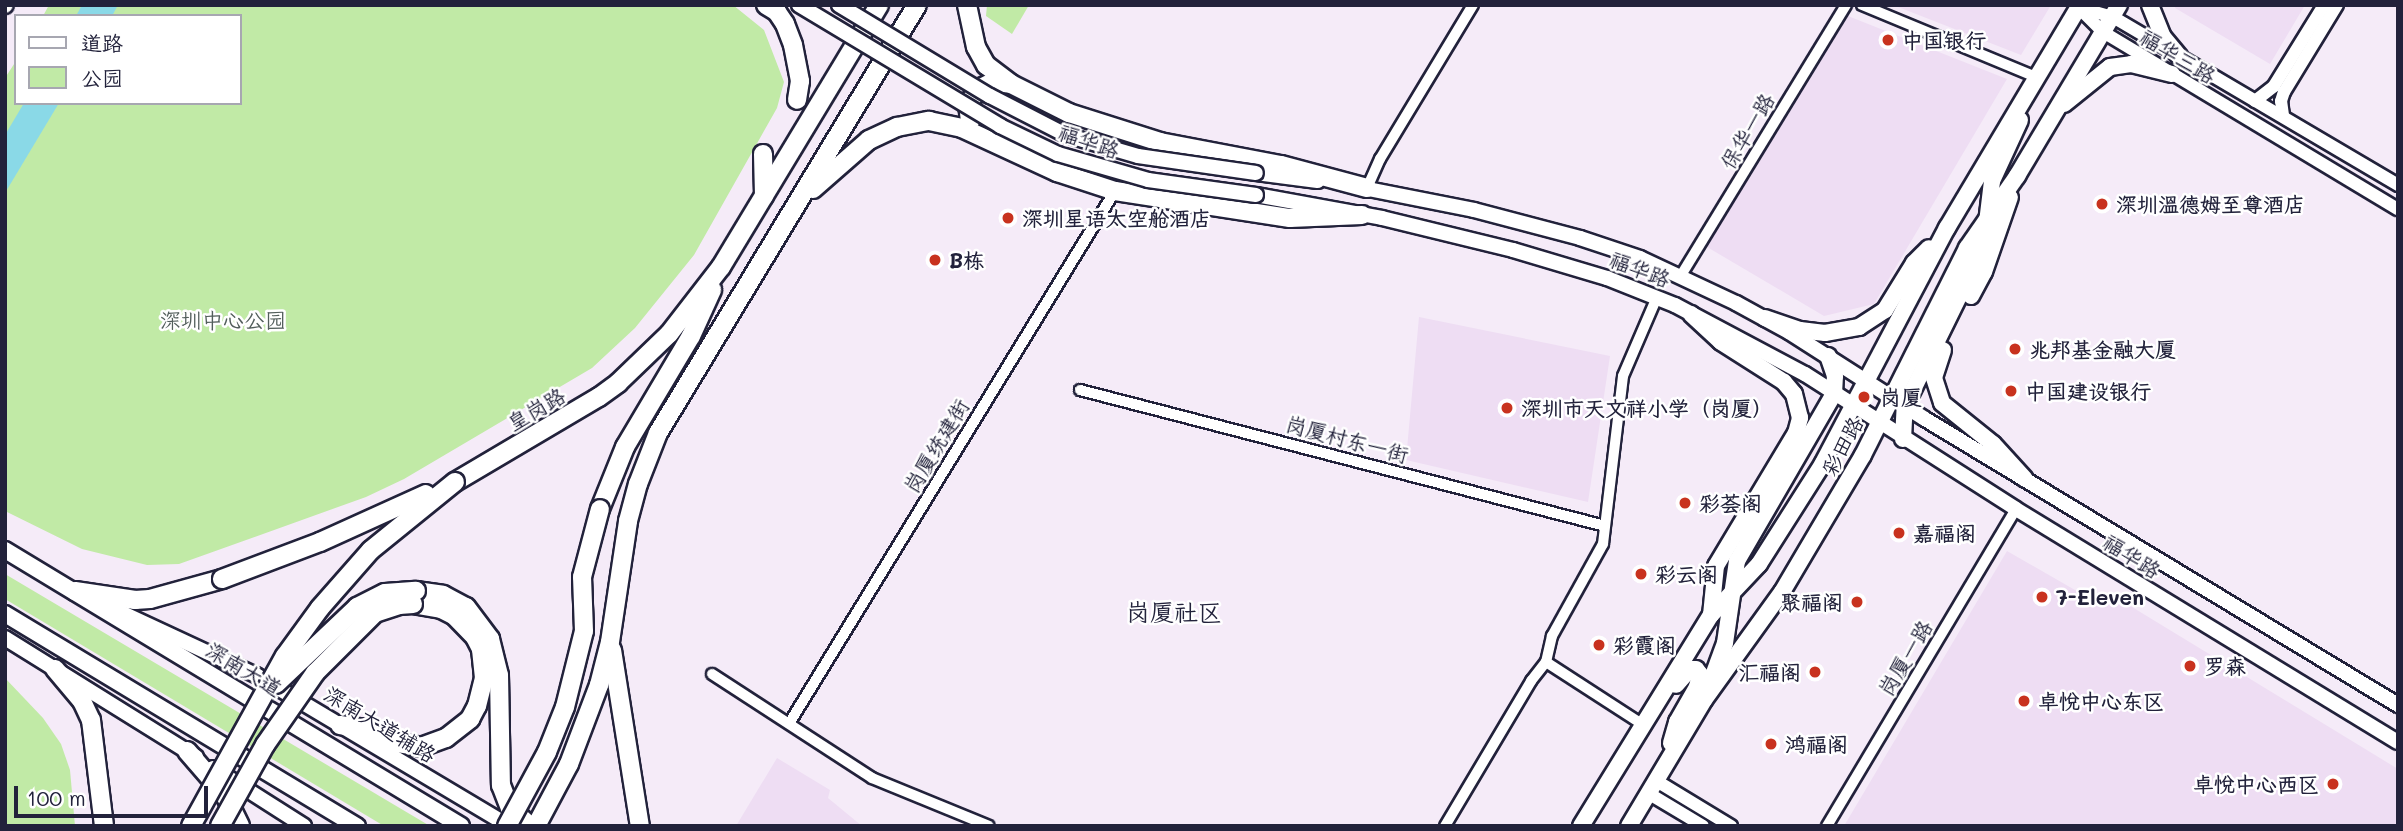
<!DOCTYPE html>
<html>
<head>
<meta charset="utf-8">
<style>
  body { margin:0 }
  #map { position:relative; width:2403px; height:831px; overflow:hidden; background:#f5ebf8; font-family:Mali,"LXGW WenKai TC",sans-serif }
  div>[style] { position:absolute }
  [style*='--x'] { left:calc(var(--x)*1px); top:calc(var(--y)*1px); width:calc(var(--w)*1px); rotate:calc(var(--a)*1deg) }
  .built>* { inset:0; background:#eeddf3 }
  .green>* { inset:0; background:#c1eaa6 }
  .water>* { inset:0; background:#8ad9e7 }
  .roads { filter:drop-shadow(2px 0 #22223b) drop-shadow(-2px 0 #22223b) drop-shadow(0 2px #22223b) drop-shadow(0 -2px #22223b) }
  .minor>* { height:10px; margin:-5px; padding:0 5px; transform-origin:5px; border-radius:5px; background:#fff }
  .tertiary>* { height:12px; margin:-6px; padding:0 6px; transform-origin:6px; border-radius:6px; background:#fff }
  .secondary>* { height:14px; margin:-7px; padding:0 7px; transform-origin:7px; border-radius:7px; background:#fff }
  .primary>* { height:16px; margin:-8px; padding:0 8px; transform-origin:8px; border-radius:8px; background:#fff }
  .trunk>* { height:18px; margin:-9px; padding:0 9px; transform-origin:9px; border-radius:9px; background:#fff }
  .bridges { filter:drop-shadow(2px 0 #22223b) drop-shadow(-2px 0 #22223b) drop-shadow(0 2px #22223b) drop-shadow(0 -2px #22223b) }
  .secondary-bridge>* { height:14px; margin:-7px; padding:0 7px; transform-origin:7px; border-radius:7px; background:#fff }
  .trunk-bridge>* { height:18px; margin:-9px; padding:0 9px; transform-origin:9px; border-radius:9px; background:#fff }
  .dots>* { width:19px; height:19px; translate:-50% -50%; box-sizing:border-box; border:4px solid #fff; border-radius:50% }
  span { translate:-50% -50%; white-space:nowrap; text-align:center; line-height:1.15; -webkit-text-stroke:5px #fff; paint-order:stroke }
  .poi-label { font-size:21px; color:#22223b; font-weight:700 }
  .left { translate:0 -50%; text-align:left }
  .right { translate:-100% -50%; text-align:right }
  .street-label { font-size:21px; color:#22223b }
  .park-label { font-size:21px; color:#525e5b }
  .quarter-label { font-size:24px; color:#22223b }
  .frame { position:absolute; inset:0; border:7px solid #22223b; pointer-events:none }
  .legend { position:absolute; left:14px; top:14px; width:228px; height:91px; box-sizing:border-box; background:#fff; border:2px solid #a7a7b1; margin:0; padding:9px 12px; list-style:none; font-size:21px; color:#22223b }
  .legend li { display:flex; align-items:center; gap:14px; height:35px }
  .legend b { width:35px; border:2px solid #a7a7b1 }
  .scale { position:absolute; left:14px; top:786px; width:194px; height:32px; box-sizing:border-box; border:4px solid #22223b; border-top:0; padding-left:9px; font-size:21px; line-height:24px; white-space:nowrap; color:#22223b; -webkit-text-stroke:5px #fff; paint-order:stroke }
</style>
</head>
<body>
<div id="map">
  <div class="built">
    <i style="clip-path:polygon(1893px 5px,2051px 5px,2021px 55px)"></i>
    <i style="clip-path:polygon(2176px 5px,2305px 5px,2270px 64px,2175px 8px)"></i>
    <i style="clip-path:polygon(1848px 16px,2007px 79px,1874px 304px,1824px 316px,1707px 247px)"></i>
    <i style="clip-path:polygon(1419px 317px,1610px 356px,1588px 502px,1406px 460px)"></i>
    <i style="clip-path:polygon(2007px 551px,2101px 605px,2109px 593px,2398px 769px,2398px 826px,1844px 826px)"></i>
    <i style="clip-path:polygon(777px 758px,830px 790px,828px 798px,862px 826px,736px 826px)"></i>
  </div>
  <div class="green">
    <i style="clip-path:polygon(49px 5px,733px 5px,764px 30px,784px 82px,777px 108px,694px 255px,635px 328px,592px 368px,404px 479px,366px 497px,179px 564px,147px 565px,82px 549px,5px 511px,5px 78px,16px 61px,16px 103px,240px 103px,240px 16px,43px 16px)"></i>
    <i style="clip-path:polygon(987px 5px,1029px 5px,1012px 34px,986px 16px)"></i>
    <i style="clip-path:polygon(5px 574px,430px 826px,384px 826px,5px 599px)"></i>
    <i style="clip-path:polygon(5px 678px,43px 718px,61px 744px,70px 770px,75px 826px,6px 826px)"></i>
  </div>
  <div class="water">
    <i style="clip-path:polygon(82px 5px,118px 5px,112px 16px,76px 16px)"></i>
    <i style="clip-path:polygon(24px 103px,59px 103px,5px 193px,5px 135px)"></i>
  </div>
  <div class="roads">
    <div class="minor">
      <i style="--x:1862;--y:5;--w:188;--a:22.5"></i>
      <i style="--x:1367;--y:188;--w:32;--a:-66"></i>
      <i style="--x:1380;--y:159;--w:180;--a:-58.9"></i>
      <i style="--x:1680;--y:277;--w:319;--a:-58.6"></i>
      <i style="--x:1080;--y:390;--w:542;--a:14.52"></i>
      <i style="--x:1546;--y:662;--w:114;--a:32.9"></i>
      <i style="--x:712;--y:674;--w:191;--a:33"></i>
      <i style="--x:872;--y:778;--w:126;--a:22.3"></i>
      <i style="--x:790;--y:722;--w:623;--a:-58.53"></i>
      <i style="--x:1445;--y:826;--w:169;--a:-59.3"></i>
      <i style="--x:1531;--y:681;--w:24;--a:-52"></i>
      <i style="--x:1546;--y:662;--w:27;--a:-77"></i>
      <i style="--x:1552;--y:636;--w:105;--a:-61"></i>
      <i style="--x:1603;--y:544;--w:169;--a:-83.2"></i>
      <i style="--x:1623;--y:376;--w:86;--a:-66.7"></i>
      <i style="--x:1827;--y:826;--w:369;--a:-59.2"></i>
    </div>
    <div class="tertiary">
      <i style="--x:2079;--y:8;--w:34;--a:45"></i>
      <i style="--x:2103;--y:32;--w:344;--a:31"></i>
      <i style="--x:2081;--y:8;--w:33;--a:16"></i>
      <i style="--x:2113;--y:17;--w:331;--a:30.5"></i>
      <i style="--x:2255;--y:101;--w:24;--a:-38"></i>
      <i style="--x:2274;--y:86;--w:95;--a:-58.3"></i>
      <i style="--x:2283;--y:115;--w:14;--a:-98"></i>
      <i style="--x:2281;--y:101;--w:9;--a:-72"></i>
      <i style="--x:2284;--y:92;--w:102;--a:-58.7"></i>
      <i style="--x:1655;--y:780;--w:89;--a:31.2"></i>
      <i style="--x:1648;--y:793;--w:64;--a:31"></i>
    </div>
    <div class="secondary">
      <i style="--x:5;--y:6;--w:1;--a:-45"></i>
      <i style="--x:1256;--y:173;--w:62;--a:7.5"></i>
      <i style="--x:1358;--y:187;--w:118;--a:11.2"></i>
      <i style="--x:1474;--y:210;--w:110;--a:14.8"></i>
      <i style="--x:1580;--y:238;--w:63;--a:18.4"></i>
      <i style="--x:1640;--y:258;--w:106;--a:25.1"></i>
      <i style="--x:1736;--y:303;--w:60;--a:28.7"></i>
      <i style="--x:1789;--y:332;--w:161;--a:32.6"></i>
      <i style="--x:1925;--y:419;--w:553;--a:31.16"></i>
      <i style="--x:1256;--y:195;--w:128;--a:10.3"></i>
      <i style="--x:1382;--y:218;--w:135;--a:13.7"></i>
      <i style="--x:1513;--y:250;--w:98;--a:16.6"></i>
      <i style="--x:1607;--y:278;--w:73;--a:21.7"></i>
      <i style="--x:1675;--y:305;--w:147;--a:28"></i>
      <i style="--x:1805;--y:374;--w:250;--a:32.6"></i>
      <i style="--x:2016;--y:509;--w:447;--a:31.4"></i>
      <i style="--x:112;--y:608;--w:159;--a:25"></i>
      <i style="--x:256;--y:675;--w:295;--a:30.8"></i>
      <i style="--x:5;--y:638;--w:225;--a:31.9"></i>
      <i style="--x:213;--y:768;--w:108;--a:32.5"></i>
    </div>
    <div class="primary">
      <i style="--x:2150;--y:5;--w:35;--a:68"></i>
      <i style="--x:2163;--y:37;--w:26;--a:50"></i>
      <i style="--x:2064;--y:104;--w:59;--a:-38.8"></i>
      <i style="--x:2110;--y:67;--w:21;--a:-8"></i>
      <i style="--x:2131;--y:64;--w:42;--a:13.7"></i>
      <i style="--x:1971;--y:296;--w:27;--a:-62"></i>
      <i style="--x:1984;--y:272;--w:79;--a:-70.9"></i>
      <i style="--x:1765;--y:318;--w:37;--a:19"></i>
      <i style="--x:1800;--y:330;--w:25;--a:7"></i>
      <i style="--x:1825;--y:333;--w:35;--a:-10"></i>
      <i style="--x:1859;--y:327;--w:31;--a:-33"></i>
      <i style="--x:1885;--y:310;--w:55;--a:-58.3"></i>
      <i style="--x:1914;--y:263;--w:21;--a:-45"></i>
      <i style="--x:1943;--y:350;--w:29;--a:108"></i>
      <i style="--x:1934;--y:378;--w:26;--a:72"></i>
      <i style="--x:1942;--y:403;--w:65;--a:38.8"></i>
      <i style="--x:1993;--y:444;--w:47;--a:47.6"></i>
      <i style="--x:1903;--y:439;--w:33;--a:-87"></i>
      <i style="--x:1905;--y:406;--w:161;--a:-63.8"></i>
      <i style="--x:1976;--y:262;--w:25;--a:-69"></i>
      <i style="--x:1985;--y:239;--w:58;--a:-83.1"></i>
      <i style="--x:1992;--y:181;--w:67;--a:-65.3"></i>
      <i style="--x:5;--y:550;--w:533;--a:31.18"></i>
      <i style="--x:5;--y:614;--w:411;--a:31.1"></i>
      <i style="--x:1711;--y:615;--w:70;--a:-46.7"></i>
      <i style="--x:1759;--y:564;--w:120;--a:-57.6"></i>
      <i style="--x:1823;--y:463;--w:266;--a:-62.2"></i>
      <i style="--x:1947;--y:228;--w:260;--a:-59.2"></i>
      <i style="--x:1711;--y:681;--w:40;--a:-69.8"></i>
      <i style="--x:1725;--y:643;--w:83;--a:-81.7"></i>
      <i style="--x:1737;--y:561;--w:193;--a:-59.9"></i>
      <i style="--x:1834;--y:394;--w:18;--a:-87"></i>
      <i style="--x:1835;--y:376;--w:21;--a:-109"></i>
      <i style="--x:1671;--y:743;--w:22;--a:-74"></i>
      <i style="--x:1677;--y:722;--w:40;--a:-60.3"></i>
      <i style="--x:1697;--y:687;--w:13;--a:-77"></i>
      <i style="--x:1700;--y:674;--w:6;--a:-129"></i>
      <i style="--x:1696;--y:669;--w:6;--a:180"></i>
      <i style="--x:1690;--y:669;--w:21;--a:131"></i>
      <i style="--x:1581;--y:826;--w:248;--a:-58.4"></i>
      <i style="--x:1711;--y:615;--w:49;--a:-84.2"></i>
      <i style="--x:1716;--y:566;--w:155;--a:-59"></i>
      <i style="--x:1796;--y:433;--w:16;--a:-75"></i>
      <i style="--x:1800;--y:418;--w:25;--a:-104"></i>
      <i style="--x:1794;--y:394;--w:16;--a:-130"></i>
      <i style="--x:1784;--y:382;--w:75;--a:-147.6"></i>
      <i style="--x:1721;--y:342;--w:41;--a:-137"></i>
      <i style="--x:1629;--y:826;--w:147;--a:-59.2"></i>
      <i style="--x:1704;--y:700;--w:133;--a:-54.2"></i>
      <i style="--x:1782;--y:592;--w:159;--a:-59.4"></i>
      <i style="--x:1863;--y:455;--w:232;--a:-63.3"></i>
      <i style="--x:1967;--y:248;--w:88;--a:-55.2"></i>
      <i style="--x:2017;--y:176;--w:199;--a:-59.2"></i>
    </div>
    <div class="trunk">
      <i style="--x:766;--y:5;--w:13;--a:32"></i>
      <i style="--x:777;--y:12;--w:14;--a:56"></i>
      <i style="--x:785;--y:24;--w:22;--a:69"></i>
      <i style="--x:793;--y:45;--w:37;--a:79"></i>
      <i style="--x:800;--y:81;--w:19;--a:99"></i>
      <i style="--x:967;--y:5;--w:43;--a:77.9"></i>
      <i style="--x:976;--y:47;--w:21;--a:61"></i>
      <i style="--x:986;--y:65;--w:31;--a:37"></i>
      <i style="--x:1011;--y:84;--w:65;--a:26.6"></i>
      <i style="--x:1069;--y:113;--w:96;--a:17.7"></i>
      <i style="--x:1160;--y:142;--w:123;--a:10.8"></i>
      <i style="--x:1281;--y:165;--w:89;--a:15"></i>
      <i style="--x:970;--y:121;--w:16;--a:-97"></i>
      <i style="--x:968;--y:105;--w:17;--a:-59"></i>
      <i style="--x:977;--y:90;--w:18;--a:-27"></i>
      <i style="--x:993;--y:82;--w:18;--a:6"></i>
      <i style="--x:763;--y:154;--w:42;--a:88.6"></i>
      <i style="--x:813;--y:189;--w:74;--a:-41.2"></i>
      <i style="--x:869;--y:140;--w:31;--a:-25"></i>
      <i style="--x:897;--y:127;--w:33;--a:-11"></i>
      <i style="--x:929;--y:121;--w:34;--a:12"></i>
      <i style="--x:962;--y:128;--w:105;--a:24.9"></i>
      <i style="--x:1057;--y:172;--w:61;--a:18.1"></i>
      <i style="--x:1115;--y:191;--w:177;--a:8.8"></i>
      <i style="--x:1290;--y:218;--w:72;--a:-2.4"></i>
      <i style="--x:455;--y:482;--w:167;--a:-30.6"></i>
      <i style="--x:599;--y:397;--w:24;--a:-36"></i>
      <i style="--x:618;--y:383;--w:71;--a:-43.9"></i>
      <i style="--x:669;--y:334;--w:85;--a:-52.2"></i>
      <i style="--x:721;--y:267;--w:306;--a:-58.9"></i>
      <i style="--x:600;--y:509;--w:67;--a:-68"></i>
      <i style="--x:625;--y:447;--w:129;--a:-59.3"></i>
      <i style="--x:691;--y:336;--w:51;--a:-65.5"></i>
      <i style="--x:75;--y:591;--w:61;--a:8.5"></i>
      <i style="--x:135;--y:600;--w:15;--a:-4"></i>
      <i style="--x:150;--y:599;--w:75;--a:-15.5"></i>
      <i style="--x:416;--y:591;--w:27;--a:8"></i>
      <i style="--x:443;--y:595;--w:26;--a:28"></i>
      <i style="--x:466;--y:607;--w:40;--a:53"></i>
      <i style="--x:490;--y:639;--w:37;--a:76"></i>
      <i style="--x:499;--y:675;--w:110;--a:89"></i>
      <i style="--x:501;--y:785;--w:25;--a:69"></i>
      <i style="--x:510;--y:808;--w:27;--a:42"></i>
      <i style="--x:612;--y:650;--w:178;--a:81"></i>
      <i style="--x:55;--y:669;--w:42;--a:49.8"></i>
      <i style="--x:82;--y:701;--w:21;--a:65"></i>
      <i style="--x:91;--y:720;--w:107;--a:83"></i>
      <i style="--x:340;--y:725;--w:20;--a:9"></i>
      <i style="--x:360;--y:728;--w:34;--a:24"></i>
      <i style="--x:391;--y:742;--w:30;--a:9"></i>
      <i style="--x:421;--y:747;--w:27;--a:-20"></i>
      <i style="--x:446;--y:738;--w:31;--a:-38"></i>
      <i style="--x:470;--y:719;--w:15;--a:-62"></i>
      <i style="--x:477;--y:706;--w:29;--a:-76"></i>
      <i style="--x:484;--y:678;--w:29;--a:-96"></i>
      <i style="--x:481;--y:649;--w:13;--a:-117"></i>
      <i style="--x:475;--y:637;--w:29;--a:-134"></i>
      <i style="--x:455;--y:616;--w:16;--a:-153"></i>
      <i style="--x:441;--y:609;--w:28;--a:-170"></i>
      <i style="--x:187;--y:751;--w:58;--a:49.2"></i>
      <i style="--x:225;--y:795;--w:34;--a:64"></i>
      <i style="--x:536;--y:826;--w:70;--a:-62"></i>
      <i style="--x:569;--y:764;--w:85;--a:-69.2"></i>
      <i style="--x:599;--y:685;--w:44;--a:-75.7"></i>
      <i style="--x:610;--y:642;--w:122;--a:-81.5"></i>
      <i style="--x:628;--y:521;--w:38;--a:-75"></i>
      <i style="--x:638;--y:484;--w:55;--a:-68.6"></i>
      <i style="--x:658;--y:433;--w:500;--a:-58.82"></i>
    </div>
  </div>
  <div class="bridges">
    <div class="secondary-bridge">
      <i style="--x:799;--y:5;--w:235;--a:31"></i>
      <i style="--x:1000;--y:126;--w:64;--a:25.8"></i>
      <i style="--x:1058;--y:154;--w:94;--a:16.1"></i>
      <i style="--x:1148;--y:180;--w:109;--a:7.9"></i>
      <i style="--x:839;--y:5;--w:176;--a:31.1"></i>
      <i style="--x:990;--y:96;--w:85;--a:27.2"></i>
      <i style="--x:1066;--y:135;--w:75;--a:16.3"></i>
      <i style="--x:1138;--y:156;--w:119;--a:8.2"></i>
    </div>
    <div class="trunk-bridge">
      <i style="--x:222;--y:579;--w:105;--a:-20.7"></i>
      <i style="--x:320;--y:542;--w:116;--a:-24.4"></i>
      <i style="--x:276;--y:684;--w:112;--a:-43.5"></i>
      <i style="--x:357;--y:607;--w:31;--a:-27"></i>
      <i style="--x:385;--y:593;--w:31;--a:-4"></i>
      <i style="--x:191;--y:826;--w:194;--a:-61.1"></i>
      <i style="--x:285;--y:656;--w:59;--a:-53.9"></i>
      <i style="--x:320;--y:608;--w:77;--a:-48.7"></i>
      <i style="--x:371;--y:550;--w:108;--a:-39"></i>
      <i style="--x:220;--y:826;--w:93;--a:-60.9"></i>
      <i style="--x:265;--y:745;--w:88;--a:-55.2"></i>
      <i style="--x:315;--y:673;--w:85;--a:-45"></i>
      <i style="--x:375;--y:613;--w:25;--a:-18"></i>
      <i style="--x:399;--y:605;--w:14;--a:-4"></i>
      <i style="--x:507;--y:826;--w:84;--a:-61.6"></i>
      <i style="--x:547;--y:752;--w:48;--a:-68.2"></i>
      <i style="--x:565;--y:707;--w:78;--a:-76"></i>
      <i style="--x:584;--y:631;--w:54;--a:-92.1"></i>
      <i style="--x:582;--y:577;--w:70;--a:-75.2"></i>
    </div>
  </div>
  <div class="dots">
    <i style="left:1888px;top:40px;background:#c8321e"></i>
    <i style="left:2102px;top:204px;background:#c8321e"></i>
    <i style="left:1008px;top:218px;background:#c8321e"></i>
    <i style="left:935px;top:260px;background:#c8321e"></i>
    <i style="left:2015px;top:349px;background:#c8321e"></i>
    <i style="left:2011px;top:391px;background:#c8321e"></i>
    <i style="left:1864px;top:397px;background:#c8321e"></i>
    <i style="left:1507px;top:408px;background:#c8321e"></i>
    <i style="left:1685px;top:503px;background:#c8321e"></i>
    <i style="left:1899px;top:533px;background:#c8321e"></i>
    <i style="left:1641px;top:574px;background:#c8321e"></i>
    <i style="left:2042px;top:597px;background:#c8321e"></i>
    <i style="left:1857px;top:602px;background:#c8321e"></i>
    <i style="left:1599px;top:645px;background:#c8321e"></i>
    <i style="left:2190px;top:666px;background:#c8321e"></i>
    <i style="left:1815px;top:672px;background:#c8321e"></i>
    <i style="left:2024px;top:701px;background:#c8321e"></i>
    <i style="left:1771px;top:744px;background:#c8321e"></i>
    <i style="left:2333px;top:784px;background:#c8321e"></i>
  </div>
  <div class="poi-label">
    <span class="left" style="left:1902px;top:40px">中国银行</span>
    <span class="left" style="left:2116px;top:204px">深圳温德姆至尊酒店</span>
    <span class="left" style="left:1022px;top:218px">深圳星语太空舱酒店</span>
    <span class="left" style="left:949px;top:260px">B栋</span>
    <span class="left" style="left:2029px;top:349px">兆邦基金融大厦</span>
    <span class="left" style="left:2025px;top:391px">中国建设银行</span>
    <span class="left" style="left:1880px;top:397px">岗厦</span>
    <span class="left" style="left:1521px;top:408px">深圳市天文祥小学（岗厦）</span>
    <span class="left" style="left:1699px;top:503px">彩荟阁</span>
    <span class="left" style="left:1913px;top:533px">嘉福阁</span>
    <span class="left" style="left:1655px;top:574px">彩云阁</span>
    <span class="left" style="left:2056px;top:597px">7-Eleven</span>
    <span class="right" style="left:1843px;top:602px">聚福阁</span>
    <span class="left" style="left:1613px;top:645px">彩霞阁</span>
    <span class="left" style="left:2204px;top:666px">罗森</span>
    <span class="right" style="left:1801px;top:672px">汇福阁</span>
    <span class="left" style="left:2038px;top:701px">卓悦中心东区</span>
    <span class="left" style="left:1785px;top:744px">鸿福阁</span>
    <span class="right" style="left:2319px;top:784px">卓悦中心西区</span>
  </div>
  <div class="street-label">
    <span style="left:2178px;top:56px;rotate:31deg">福华三路</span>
    <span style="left:1747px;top:131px;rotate:-59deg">保华一路</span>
    <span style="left:1089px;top:141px;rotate:19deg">福华路</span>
    <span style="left:1640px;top:269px;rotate:21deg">福华路</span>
    <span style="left:536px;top:409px;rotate:-30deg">皇岗路</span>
    <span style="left:1347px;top:439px;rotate:15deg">岗厦村东一街</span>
    <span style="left:936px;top:446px;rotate:-59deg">岗厦统建街</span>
    <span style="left:1842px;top:446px;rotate:-62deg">彩田路</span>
    <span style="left:2132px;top:556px;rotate:32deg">福华路</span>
    <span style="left:1905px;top:658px;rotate:-59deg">岗厦一路</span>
    <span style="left:244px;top:669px;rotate:31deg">深南大道</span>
    <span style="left:380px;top:724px;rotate:31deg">深南大道辅路</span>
  </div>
  <div class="park-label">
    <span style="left:223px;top:320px">深圳中心公园</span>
  </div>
  <div class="quarter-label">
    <span style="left:1174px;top:612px">岗厦社区</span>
  </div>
  <div class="frame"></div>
  <ul class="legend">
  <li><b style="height:9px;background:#fff"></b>道路</li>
  <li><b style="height:19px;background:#c1eaa6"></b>公园</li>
  </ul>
  <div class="scale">100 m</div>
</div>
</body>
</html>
